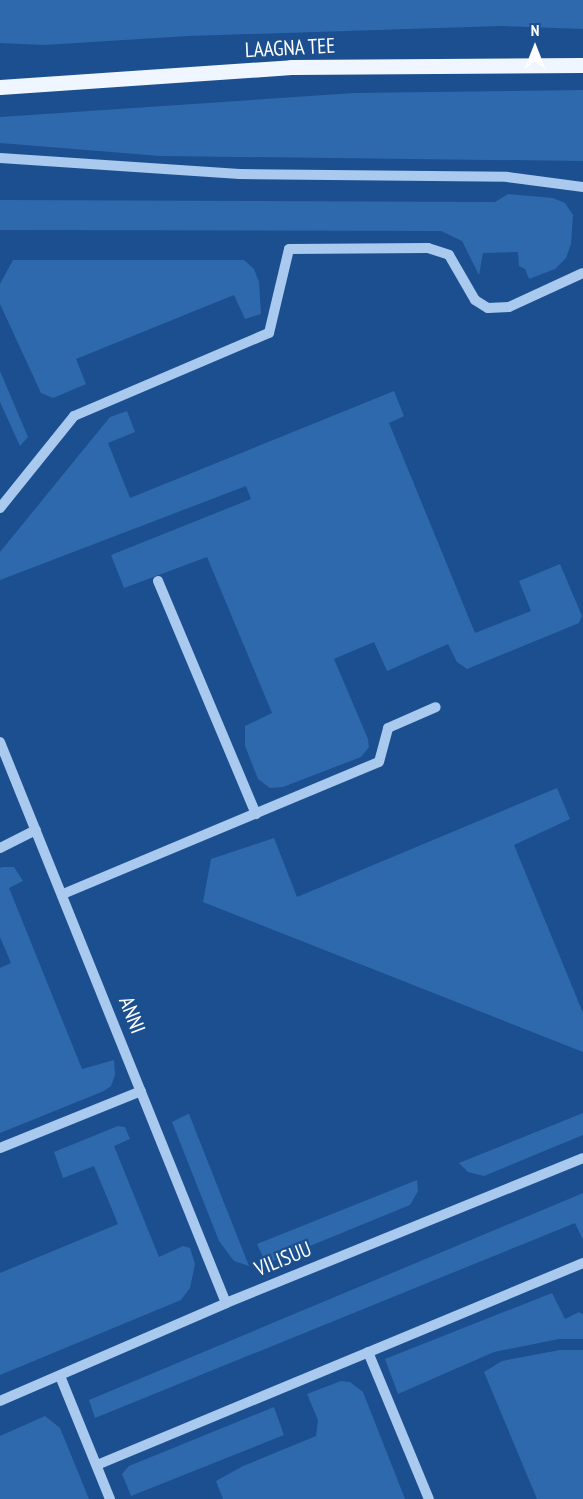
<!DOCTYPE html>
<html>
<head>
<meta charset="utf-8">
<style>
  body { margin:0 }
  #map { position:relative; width:583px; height:1499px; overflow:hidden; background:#1b4f8f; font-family:"PT Sans Narrow",sans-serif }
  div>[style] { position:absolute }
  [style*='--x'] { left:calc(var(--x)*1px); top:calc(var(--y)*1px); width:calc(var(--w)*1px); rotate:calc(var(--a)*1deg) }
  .green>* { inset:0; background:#2e69ad }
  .minor>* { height:10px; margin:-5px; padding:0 5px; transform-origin:5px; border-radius:5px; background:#a9c9ee }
  .major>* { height:15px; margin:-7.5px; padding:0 7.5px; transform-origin:7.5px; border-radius:7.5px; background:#f0f6ff }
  span { translate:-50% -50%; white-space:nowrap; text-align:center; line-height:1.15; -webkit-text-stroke:4.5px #1b4f8f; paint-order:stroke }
  .street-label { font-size:21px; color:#fff }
  .north { position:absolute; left:505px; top:18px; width:60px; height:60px; -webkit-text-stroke:4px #1b4f8f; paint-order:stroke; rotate:0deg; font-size:16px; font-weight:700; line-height:24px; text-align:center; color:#fff }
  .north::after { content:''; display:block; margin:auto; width:21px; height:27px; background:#fff; clip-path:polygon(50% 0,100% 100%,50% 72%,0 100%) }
</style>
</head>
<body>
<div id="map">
  <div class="green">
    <i style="clip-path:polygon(0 0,583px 0,583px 29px,501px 26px,188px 36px,44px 45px,0 43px)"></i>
    <i style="clip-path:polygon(583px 90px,583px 161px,160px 156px,0 143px,0 117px,354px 93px)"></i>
    <i style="clip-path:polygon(508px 194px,553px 198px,565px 203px,573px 215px,571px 244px,566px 258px,555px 269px,529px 279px,525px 269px,519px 266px,518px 252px,483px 253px,479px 275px,462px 241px,441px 231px,0 230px,0 200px,495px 202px)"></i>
    <i style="clip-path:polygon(13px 260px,244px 260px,254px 269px,259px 282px,261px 314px,245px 319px,234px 295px,76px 359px,86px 384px,53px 398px,41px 393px,0 304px,0 284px)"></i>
    <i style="clip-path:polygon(0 371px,28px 437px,20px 446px,0 402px)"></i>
    <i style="clip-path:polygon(394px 391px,404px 416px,389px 423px,475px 633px,531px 611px,519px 581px,560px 564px,582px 616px,579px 623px,467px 669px,457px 662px,448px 644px,387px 671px,374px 642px,334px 659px,368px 739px,369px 747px,361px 757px,283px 787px,270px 788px,258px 779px,245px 746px,245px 726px,272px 713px,207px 557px,124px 588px,111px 555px,251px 499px,246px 486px,0 580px,0 552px,110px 417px,127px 411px,135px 432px,108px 443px,130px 498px)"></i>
    <i style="clip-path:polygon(557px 788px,570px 819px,514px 845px,583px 1013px,583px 1052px,203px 902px,211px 859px,274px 838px,297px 897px)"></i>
    <i style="clip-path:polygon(2px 867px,14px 867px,23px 881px,9px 888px,82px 1069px,114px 1060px,115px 1075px,111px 1086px,104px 1091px,0 1133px,0 968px,11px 963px,0 937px,0 868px)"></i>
    <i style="clip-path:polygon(583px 1113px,583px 1135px,484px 1176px,468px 1172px,459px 1163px)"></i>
    <i style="clip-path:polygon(188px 1114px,189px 1114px,249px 1266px,234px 1261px,219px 1241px,172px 1122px)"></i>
    <i style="clip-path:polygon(118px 1126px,125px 1127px,130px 1139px,114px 1146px,159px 1257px,183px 1246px,190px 1248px,195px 1264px,190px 1288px,181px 1300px,0 1375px,0 1273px,118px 1224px,94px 1166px,63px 1178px,54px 1152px)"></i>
    <i style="clip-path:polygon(417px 1180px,418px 1191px,410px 1205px,266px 1264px,257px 1244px)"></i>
    <i style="clip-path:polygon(583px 1193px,583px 1240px,575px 1223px,95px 1418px,89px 1400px)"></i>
    <i style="clip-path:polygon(552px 1293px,565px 1319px,579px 1312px,583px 1314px,583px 1339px,559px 1339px,494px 1352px,398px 1394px,385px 1359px)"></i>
    <i style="clip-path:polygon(560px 1350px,583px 1350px,583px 1499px,537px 1499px,484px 1372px,502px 1361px)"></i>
    <i style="clip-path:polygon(341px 1381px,350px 1382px,363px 1392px,405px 1499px,223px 1499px,216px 1481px,243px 1466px,316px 1436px,318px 1420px,307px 1394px)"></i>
    <i style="clip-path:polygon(274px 1407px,284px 1435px,131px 1496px,122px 1474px,129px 1466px)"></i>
    <i style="clip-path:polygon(45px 1416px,60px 1428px,89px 1499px,0 1499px,0 1436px)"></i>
  </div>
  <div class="minor">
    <i style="--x:0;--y:158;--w:240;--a:3.8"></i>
    <i style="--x:239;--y:174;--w:268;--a:0.6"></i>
    <i style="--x:507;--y:177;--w:77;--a:7.5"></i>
    <i style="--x:0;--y:508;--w:118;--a:-51.2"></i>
    <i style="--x:74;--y:416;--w:212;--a:-23.1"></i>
    <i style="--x:269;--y:333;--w:86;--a:-76.6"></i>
    <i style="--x:289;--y:249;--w:139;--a:-0.4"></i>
    <i style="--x:428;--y:248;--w:22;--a:18"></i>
    <i style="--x:449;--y:255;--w:52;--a:60"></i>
    <i style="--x:475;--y:300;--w:15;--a:32"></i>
    <i style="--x:488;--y:308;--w:21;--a:-3"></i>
    <i style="--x:509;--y:307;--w:81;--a:-24.7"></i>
    <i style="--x:158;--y:581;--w:253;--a:67.2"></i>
    <i style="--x:0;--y:742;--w:605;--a:68.06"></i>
    <i style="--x:0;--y:848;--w:40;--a:-26.6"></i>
    <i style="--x:63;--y:894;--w:342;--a:-22.7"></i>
    <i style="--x:379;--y:762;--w:35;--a:-75"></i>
    <i style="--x:388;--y:728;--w:52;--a:-23.6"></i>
    <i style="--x:0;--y:1148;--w:152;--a:-22"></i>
    <i style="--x:368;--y:1352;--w:159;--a:67.5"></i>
    <i style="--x:60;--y:1376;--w:133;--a:67.9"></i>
    <i style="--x:0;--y:1401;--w:246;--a:-23.4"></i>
    <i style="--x:226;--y:1303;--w:385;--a:-22.1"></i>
    <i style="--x:97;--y:1465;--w:526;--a:-22.57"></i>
  </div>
  <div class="major">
    <i style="--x:0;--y:87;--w:292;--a:-3.9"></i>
    <i style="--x:291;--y:67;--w:292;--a:-0.4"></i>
  </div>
  <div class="street-label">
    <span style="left:290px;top:48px;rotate:-3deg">LAAGNA TEE</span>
    <span style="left:132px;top:1015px;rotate:69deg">ANNI</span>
    <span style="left:283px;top:1259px;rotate:-22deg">VILISUU</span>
  </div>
  <div class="north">N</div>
</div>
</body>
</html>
